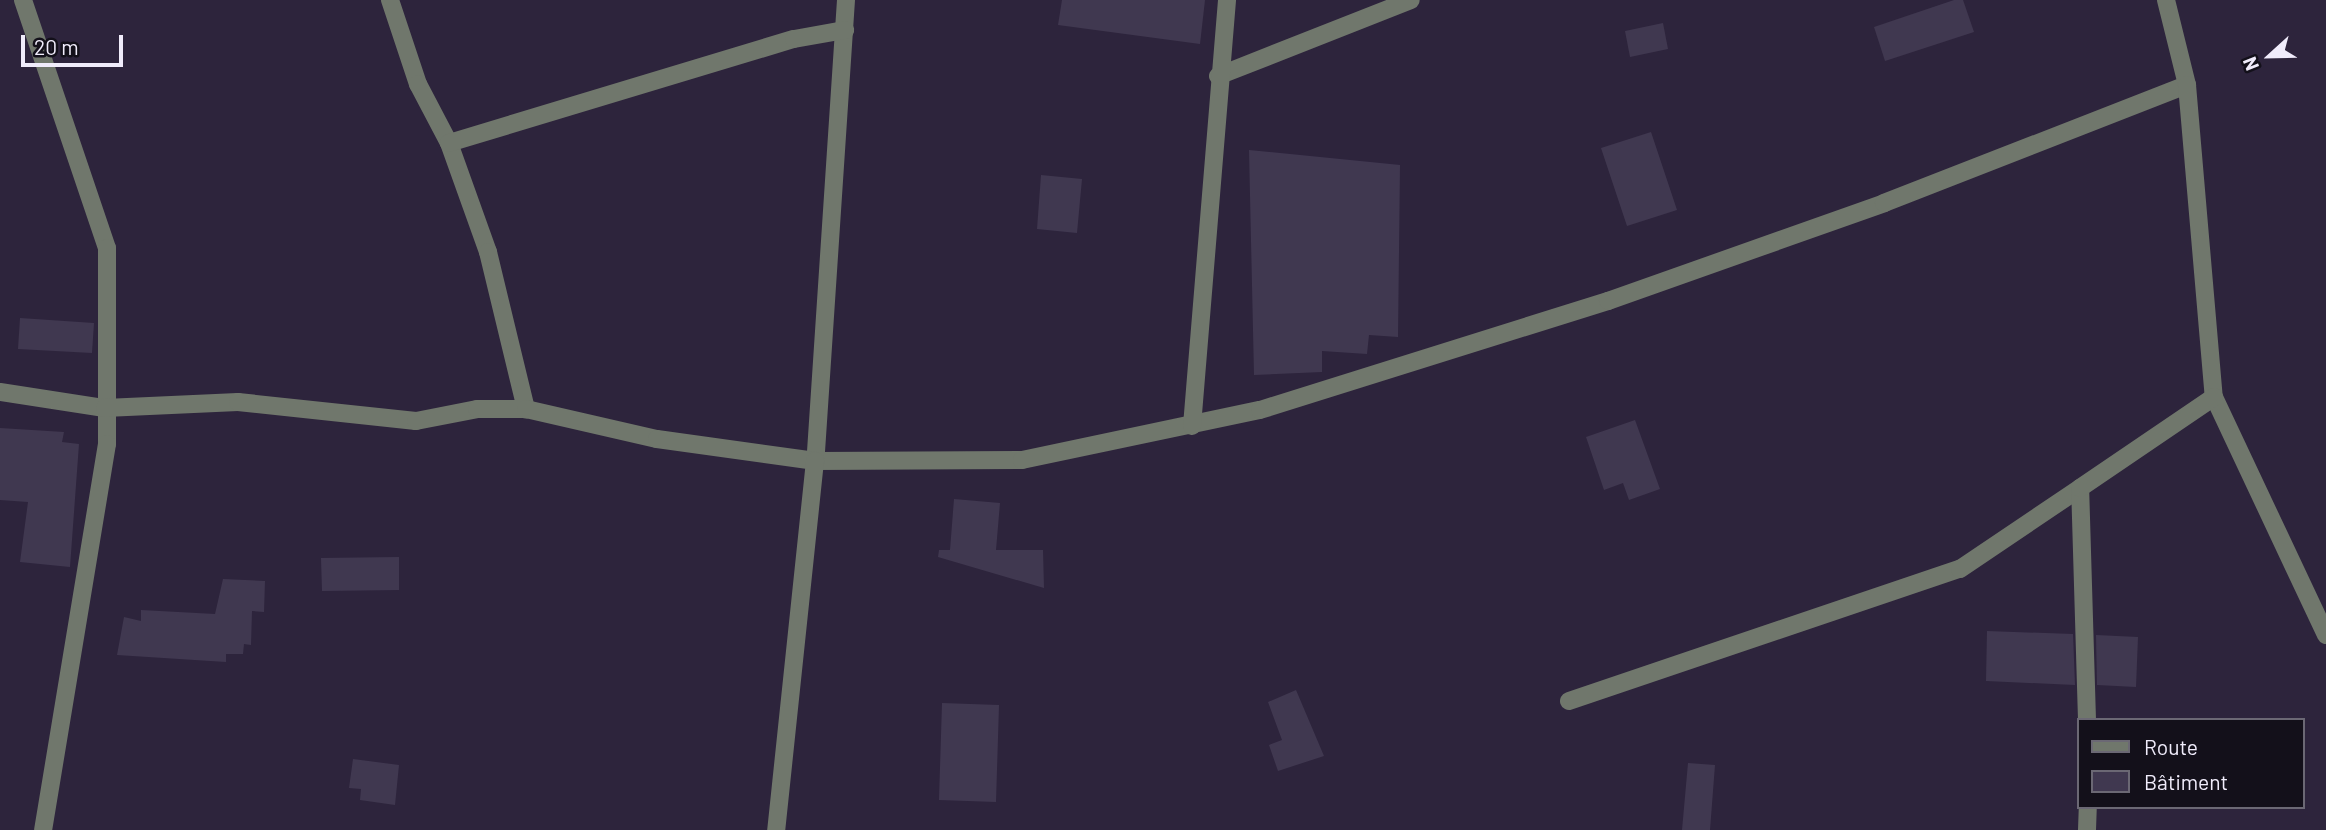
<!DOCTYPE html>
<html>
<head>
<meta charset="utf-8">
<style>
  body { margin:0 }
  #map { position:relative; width:2326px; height:830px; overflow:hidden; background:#2d243c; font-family:Barlow,sans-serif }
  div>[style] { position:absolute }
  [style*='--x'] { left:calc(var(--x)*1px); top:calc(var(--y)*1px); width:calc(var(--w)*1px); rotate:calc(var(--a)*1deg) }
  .building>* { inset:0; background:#403850 }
  .minor>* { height:18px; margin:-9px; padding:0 9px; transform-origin:9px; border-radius:9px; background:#70776c }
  span { translate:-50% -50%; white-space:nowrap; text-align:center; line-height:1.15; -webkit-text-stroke:5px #13101a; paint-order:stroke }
  .legend { position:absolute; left:2077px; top:718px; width:228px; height:91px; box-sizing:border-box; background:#13101a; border:2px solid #6b6874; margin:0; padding:9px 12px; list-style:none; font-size:21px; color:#f0ecfb }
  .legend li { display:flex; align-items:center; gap:14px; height:35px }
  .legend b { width:35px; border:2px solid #6b6874 }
  .north { position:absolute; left:2235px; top:21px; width:70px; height:70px; -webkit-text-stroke:5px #13101a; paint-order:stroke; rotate:248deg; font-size:19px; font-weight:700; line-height:28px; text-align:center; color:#f0ecfb }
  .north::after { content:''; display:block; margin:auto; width:24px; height:32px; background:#f0ecfb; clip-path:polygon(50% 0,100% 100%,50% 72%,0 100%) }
  .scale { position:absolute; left:21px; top:35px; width:102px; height:32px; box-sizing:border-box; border:4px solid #f0ecfb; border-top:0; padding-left:9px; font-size:21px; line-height:24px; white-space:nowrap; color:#f0ecfb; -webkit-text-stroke:5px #13101a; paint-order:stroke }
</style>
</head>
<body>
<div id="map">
  <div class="building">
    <i style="clip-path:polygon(1062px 0,1205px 0,1200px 44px,1058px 25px)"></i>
    <i style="clip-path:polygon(1954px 0,1963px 0,1974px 32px,1885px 61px,1874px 27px)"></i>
    <i style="clip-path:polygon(1663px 23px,1668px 49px,1630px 57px,1625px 31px)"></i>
    <i style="clip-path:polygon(1651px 132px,1677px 210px,1627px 226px,1601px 148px)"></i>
    <i style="clip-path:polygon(1249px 150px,1400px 165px,1398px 337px,1369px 335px,1367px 354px,1322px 351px,1322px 372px,1254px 375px)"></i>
    <i style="clip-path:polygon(1041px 175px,1082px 179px,1077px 233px,1037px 229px)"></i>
    <i style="clip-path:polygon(20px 318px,94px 323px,92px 353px,18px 349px)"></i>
    <i style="clip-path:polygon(1635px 420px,1660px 489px,1629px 500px,1623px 483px,1604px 490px,1586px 437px)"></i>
    <i style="clip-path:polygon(0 428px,64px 432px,62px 442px,79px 444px,70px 567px,20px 562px,28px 502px,0 500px)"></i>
    <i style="clip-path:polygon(954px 499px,1000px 503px,996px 550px,1043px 550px,1044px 588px,938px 557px,939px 550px,950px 550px)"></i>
    <i style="clip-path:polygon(399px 557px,399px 590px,322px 591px,321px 558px)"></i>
    <i style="clip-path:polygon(223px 579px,265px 581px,264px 612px,252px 611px,251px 645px,244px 644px,243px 654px,226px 654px,226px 662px,117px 655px,124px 617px,141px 621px,141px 610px,215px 614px)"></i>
    <i style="clip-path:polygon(1987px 631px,2073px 634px,2075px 685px,1986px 681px)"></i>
    <i style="clip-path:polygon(2096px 635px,2138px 637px,2136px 687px,2097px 685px)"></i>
    <i style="clip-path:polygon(1296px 690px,1324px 756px,1278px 771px,1269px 745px,1282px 740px,1268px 702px)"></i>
    <i style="clip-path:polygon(942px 703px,999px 705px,996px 802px,939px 800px)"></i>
    <i style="clip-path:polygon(353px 759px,399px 765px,395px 805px,360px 800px,361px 789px,349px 788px)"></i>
    <i style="clip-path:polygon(1688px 763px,1715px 765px,1710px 830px,1682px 830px)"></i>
  </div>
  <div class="minor">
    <i style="--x:23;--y:0;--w:262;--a:71.3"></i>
    <i style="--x:107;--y:248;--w:196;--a:90"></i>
    <i style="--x:107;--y:444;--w:391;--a:99.4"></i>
    <i style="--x:390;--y:0;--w:89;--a:71.6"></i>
    <i style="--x:418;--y:84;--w:67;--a:62.3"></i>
    <i style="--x:449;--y:143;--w:116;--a:70.3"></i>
    <i style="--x:488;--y:252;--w:162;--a:76.4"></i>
    <i style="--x:846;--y:0;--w:462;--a:93.8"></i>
    <i style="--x:815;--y:461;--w:207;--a:-0.3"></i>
    <i style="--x:1022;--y:460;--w:243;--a:-11.9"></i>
    <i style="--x:1260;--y:410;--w:365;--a:-17.4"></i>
    <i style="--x:1608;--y:301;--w:293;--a:-19.5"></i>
    <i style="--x:1884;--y:203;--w:325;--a:-21.3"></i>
    <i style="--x:2166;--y:0;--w:88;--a:76.1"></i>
    <i style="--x:2187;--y:85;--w:313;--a:85.1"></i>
    <i style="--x:2214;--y:397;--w:263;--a:64.8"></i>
    <i style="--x:1218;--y:76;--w:207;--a:-21.5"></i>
    <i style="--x:449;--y:143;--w:360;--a:-16.8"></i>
    <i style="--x:794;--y:39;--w:52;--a:-10"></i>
    <i style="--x:0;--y:392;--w:106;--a:8.7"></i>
    <i style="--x:105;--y:408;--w:133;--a:-2.6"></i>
    <i style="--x:238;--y:402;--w:179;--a:6.1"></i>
    <i style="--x:416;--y:421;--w:62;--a:-11.1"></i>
    <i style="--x:477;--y:409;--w:49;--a:0"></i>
    <i style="--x:526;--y:409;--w:134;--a:12.9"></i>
    <i style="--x:657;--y:439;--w:160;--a:7.9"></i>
    <i style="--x:815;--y:461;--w:371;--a:96"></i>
    <i style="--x:1192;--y:426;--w:427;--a:-85.3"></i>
    <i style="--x:1569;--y:701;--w:413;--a:-18.7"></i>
    <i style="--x:1960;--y:569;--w:145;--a:-34"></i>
    <i style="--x:2087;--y:720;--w:232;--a:-91.7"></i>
    <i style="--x:2080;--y:488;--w:162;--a:-34.2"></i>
    <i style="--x:2087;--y:830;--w:23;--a:-88"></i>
  </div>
  <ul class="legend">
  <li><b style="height:9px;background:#70776c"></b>Route</li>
  <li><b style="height:19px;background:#403850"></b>Bâtiment</li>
  </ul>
  <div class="north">N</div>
  <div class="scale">20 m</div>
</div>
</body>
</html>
